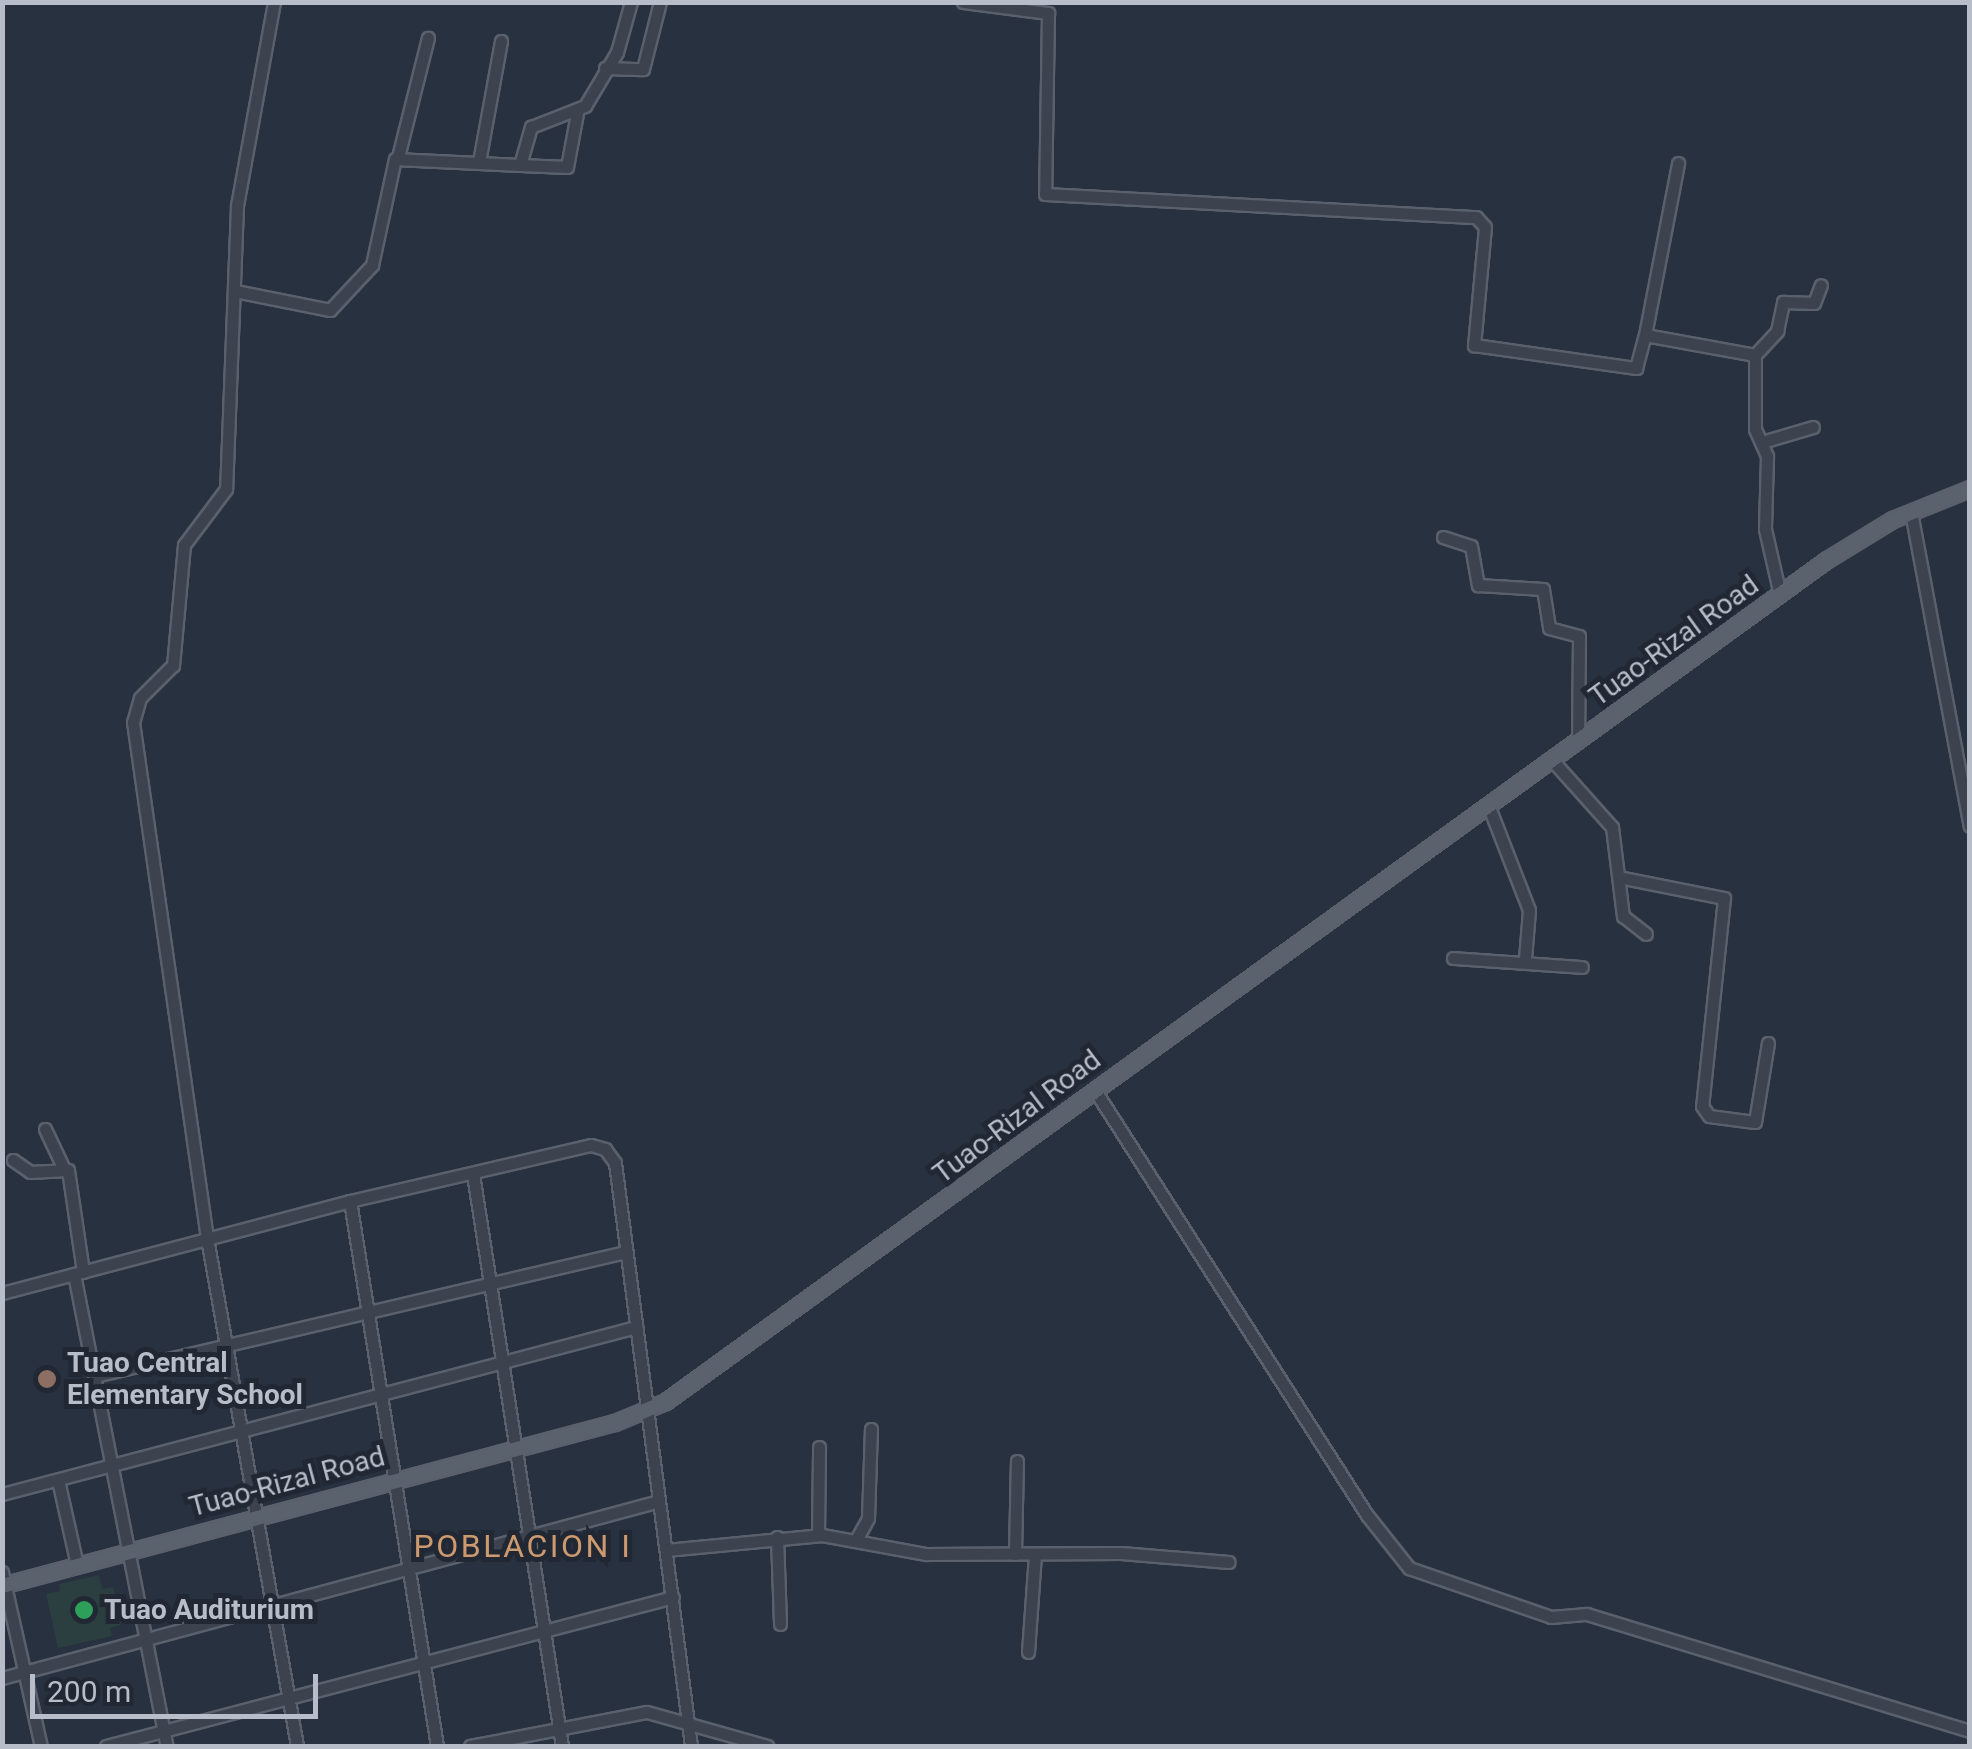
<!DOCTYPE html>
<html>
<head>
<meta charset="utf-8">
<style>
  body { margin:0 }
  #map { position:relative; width:1972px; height:1749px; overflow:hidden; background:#28313f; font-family:Roboto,sans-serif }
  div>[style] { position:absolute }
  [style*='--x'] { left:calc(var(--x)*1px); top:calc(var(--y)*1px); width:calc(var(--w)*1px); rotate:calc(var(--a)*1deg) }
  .green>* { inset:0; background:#2b3f41 }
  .roads { filter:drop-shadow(2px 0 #5a616c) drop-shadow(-2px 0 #5a616c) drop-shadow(0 2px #5a616c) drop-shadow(0 -2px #5a616c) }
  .minor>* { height:11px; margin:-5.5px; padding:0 5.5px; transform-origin:5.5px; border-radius:5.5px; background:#3c434f }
  .major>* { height:14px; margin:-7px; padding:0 7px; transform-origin:7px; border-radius:7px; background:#5a626e }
  .dots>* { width:28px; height:28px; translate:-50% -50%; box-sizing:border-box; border:5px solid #212834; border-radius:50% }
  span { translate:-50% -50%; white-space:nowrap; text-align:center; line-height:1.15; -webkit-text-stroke:10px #212834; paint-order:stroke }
  .street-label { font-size:28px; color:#b8bec9 }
  .poi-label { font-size:28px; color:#b8bec9; font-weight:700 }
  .left { translate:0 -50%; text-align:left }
  .quarter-label { font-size:32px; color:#cd9a70; letter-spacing:2.5px }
  .frame { position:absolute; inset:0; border:5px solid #b8bec9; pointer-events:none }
  .scale { position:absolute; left:30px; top:1674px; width:288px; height:45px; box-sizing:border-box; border:5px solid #b8bec9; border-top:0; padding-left:12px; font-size:30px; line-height:35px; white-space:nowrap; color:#b8bec9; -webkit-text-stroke:8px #212834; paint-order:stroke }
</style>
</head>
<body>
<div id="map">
  <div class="green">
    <i style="clip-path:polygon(99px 1575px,102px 1589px,113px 1587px,121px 1625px,110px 1628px,112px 1636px,58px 1648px,46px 1594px,60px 1591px,59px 1584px)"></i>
  </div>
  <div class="roads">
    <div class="minor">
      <i style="--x:274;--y:2;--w:207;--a:100.3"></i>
      <i style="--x:237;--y:206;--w:283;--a:92.2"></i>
      <i style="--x:226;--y:489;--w:70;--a:126.9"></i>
      <i style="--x:184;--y:545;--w:121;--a:95.2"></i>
      <i style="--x:173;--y:665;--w:47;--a:135"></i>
      <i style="--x:140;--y:698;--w:25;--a:106"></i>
      <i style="--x:133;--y:722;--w:521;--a:81.84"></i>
      <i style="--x:207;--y:1238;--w:516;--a:79.95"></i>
      <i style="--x:963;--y:2;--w:86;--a:7.4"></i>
      <i style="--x:1048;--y:13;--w:181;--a:90.9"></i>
      <i style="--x:1045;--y:194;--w:432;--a:3.1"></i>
      <i style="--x:1476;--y:217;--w:13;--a:48"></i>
      <i style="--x:1485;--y:227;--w:119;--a:95.3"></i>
      <i style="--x:1474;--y:345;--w:164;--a:8.1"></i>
      <i style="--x:1636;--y:368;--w:34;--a:-75"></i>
      <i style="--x:1645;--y:335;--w:112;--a:10.3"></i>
      <i style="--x:1755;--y:355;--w:74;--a:90"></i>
      <i style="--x:1755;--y:429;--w:30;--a:66"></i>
      <i style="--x:1767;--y:456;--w:73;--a:91.6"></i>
      <i style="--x:1765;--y:529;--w:68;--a:77.2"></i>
      <i style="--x:605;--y:68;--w:38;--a:2"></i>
      <i style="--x:643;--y:69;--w:69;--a:-75.8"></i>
      <i style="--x:398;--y:157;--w:123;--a:-75.9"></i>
      <i style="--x:479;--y:162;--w:123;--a:-79.7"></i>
      <i style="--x:520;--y:165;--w:47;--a:2.4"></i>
      <i style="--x:567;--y:167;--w:55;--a:-79.5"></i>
      <i style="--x:235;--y:291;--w:97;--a:11.3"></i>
      <i style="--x:330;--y:310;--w:62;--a:-47"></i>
      <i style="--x:372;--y:265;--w:108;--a:-77.8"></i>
      <i style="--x:395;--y:159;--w:125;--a:2.7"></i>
      <i style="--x:520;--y:165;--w:40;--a:-74"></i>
      <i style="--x:531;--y:127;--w:58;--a:-21.3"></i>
      <i style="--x:585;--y:106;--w:63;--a:-59.3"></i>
      <i style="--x:617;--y:52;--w:52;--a:-74.4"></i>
      <i style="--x:1645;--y:335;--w:175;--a:-79.1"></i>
      <i style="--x:1755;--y:355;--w:33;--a:-47"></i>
      <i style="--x:1777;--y:331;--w:30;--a:-78"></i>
      <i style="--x:1783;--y:302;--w:31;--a:2"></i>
      <i style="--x:1814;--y:303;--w:19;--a:-69"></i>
      <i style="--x:1762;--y:442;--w:53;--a:-16.4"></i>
      <i style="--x:1911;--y:512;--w:319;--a:79.4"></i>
      <i style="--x:1443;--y:537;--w:29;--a:18"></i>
      <i style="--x:1471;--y:546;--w:40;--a:80"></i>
      <i style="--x:1478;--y:585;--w:65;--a:3.5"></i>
      <i style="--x:1543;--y:589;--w:39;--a:81"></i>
      <i style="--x:1549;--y:628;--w:31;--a:15"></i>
      <i style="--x:1579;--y:636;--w:106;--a:90.5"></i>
      <i style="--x:1552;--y:760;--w:90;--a:48.2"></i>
      <i style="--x:1612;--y:827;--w:90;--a:83"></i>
      <i style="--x:1623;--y:916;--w:29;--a:38"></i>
      <i style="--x:1489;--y:807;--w:110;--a:68.8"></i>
      <i style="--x:1529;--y:910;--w:49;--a:94.7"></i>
      <i style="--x:1623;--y:878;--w:103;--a:11.2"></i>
      <i style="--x:1724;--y:898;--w:209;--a:96"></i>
      <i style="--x:1702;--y:1106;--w:12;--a:55"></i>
      <i style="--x:1709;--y:1116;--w:46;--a:7.4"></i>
      <i style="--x:1755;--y:1122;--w:80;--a:-80.7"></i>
      <i style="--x:1453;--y:958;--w:129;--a:4"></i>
      <i style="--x:1094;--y:1089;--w:506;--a:57.35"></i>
      <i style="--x:1367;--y:1515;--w:68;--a:51.6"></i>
      <i style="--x:1409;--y:1568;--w:150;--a:19"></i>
      <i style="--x:1551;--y:1617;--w:36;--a:-5"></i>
      <i style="--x:1587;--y:1614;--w:400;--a:17"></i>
      <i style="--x:45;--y:1129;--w:42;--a:64.7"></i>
      <i style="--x:13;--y:1160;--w:21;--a:35"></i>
      <i style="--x:30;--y:1172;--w:38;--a:-3"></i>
      <i style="--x:68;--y:1170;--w:103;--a:81.6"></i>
      <i style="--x:473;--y:1174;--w:579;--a:81.16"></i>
      <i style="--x:350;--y:1201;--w:552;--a:80.93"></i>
      <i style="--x:74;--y:1274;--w:481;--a:78.9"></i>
      <i style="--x:2;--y:1293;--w:360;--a:-14.8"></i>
      <i style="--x:350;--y:1201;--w:247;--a:-13.1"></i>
      <i style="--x:591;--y:1145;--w:15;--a:16"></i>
      <i style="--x:605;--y:1149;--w:17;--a:54"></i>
      <i style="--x:615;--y:1163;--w:588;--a:82.57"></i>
      <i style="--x:95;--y:1376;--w:544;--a:-13.17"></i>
      <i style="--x:58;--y:1480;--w:87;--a:77.4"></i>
      <i style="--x:2;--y:1494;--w:656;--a:-14.76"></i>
      <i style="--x:818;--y:1535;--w:88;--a:-89.3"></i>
      <i style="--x:777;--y:1537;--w:87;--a:88"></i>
      <i style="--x:856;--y:1540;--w:25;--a:-61"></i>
      <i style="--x:868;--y:1518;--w:89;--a:-88.1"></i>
      <i style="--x:666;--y:1550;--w:157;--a:-5.5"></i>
      <i style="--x:822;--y:1535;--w:106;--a:10.4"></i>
      <i style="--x:926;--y:1554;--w:195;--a:-0.3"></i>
      <i style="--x:1121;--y:1553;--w:108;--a:4.8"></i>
      <i style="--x:1015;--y:1554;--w:93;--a:-88.8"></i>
      <i style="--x:2;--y:1572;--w:178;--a:77.4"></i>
      <i style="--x:1028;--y:1652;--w:97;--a:-85.9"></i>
      <i style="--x:2;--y:1678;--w:680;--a:-15.08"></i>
      <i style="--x:106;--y:1746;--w:586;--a:-14.72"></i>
      <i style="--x:470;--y:1746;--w:180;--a:-10.9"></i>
      <i style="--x:647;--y:1712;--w:125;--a:15.8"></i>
    </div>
    <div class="major">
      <i style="--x:2;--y:1586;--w:634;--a:-14.89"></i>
      <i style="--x:615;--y:1423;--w:55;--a:-22.4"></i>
      <i style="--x:666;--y:1402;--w:1433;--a:-35.94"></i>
      <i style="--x:1826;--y:561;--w:79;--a:-31.5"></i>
      <i style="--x:1893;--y:520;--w:83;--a:-21.9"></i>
    </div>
  </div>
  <div class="dots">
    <i style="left:47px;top:1379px;background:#8d6e63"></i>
    <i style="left:84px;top:1610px;background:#2e9e5b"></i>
  </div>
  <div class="street-label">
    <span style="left:1674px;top:641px;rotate:-36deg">Tuao-Rizal Road</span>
    <span style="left:1017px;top:1117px;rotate:-37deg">Tuao-Rizal Road</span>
    <span style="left:287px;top:1482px;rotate:-15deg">Tuao-Rizal Road</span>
  </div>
  <div class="poi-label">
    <span class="left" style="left:67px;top:1379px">Tuao Central<br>Elementary School</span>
    <span class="left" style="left:104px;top:1610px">Tuao Auditurium</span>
  </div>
  <div class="quarter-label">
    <span style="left:523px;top:1546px">POBLACION I</span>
  </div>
  <div class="frame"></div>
  <div class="scale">200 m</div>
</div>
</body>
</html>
